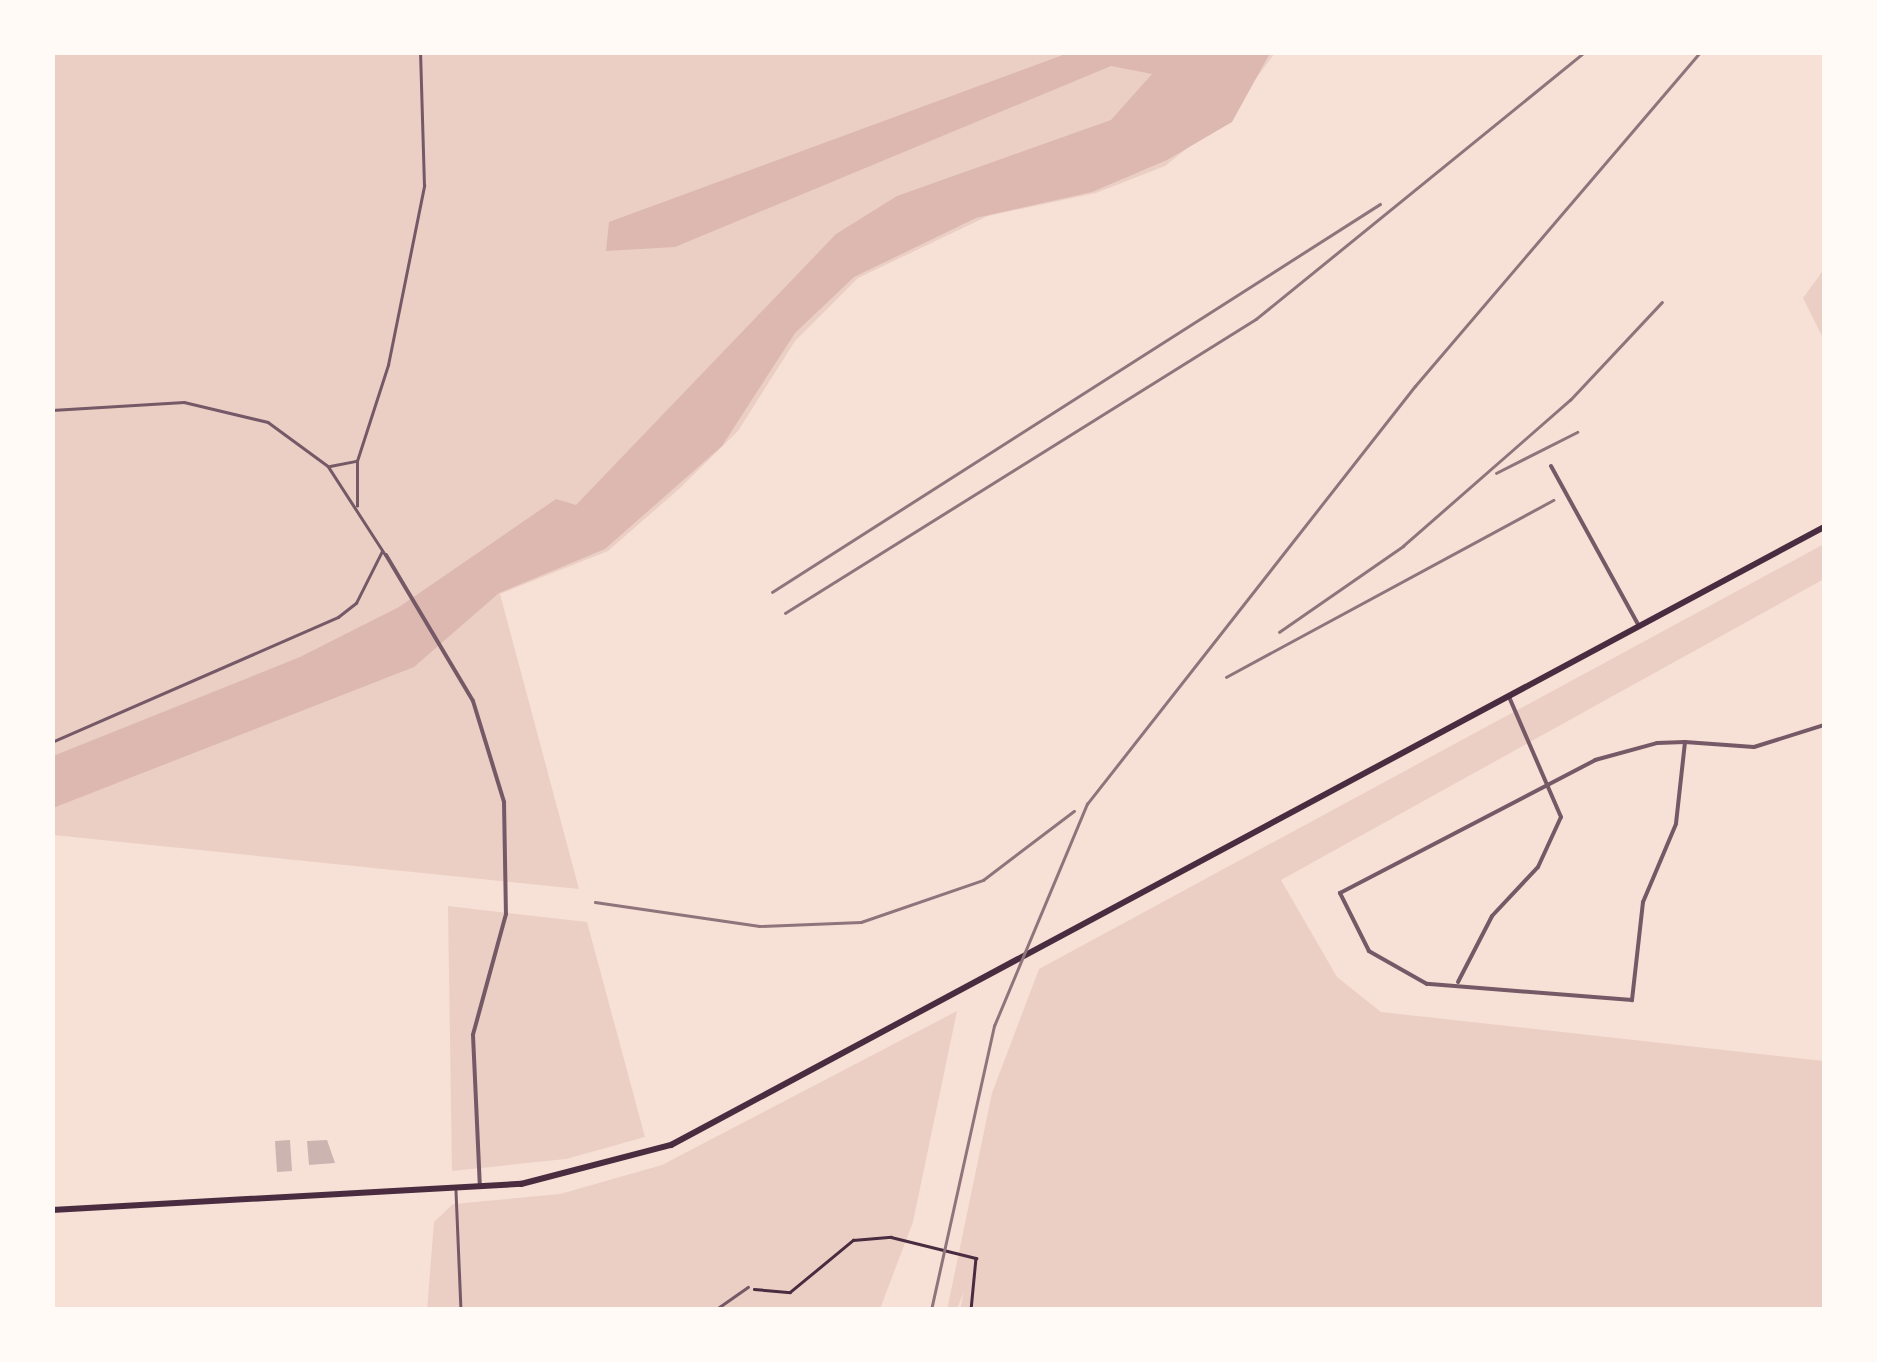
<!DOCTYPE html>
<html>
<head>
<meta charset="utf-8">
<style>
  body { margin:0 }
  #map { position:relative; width:1877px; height:1362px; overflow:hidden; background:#f7e1d7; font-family:Spectral,serif }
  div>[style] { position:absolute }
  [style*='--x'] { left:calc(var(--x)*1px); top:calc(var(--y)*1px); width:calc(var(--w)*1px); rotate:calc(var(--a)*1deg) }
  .green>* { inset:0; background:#ebcfc5 }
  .water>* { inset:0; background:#dcb8b0 }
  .building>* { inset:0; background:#ccb4b1 }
  .path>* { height:2.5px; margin:-1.25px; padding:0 1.25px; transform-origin:1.25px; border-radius:1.25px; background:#4a2c40 }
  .service>* { height:2.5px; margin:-1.25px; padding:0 1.25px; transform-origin:1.25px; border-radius:1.25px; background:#755966 }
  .minor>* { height:4px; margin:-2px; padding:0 2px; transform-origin:2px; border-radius:2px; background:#755966 }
  .secondary>* { height:6px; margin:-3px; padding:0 3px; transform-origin:3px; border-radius:3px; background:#4a2c40 }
  .rail>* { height:2.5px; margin:-1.25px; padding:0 1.25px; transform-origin:1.25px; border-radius:1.25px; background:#8f747c }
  span { translate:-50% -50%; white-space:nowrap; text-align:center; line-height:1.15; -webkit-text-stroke:10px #fffaf5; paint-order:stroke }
  .frame { position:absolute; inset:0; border:55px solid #fffaf5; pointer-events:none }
</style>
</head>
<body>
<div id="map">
  <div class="green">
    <i style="clip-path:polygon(52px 53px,1275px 53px,1228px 116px,1165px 166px,1096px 193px,988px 216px,858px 278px,795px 341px,738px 431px,679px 489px,608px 551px,500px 594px,579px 889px,53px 835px)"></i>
    <i style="clip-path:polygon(1824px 269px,1824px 340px,1803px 298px)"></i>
    <i style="clip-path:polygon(1824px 544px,1824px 579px,1281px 880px,1337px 977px,1381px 1012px,1824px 1061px,1824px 1309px,960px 1309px,964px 1292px,957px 1309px,947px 1310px,992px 1093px,1039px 969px)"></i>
    <i style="clip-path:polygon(448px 906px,587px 922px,645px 1137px,566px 1159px,452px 1171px)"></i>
    <i style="clip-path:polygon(957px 1011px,913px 1222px,880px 1309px,427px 1310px,434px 1222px,453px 1204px,560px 1194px,662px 1165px)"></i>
  </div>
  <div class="water">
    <i style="clip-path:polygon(1068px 53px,1270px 53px,1232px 122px,1167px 160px,1092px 192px,976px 218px,854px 277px,795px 333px,722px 446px,605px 549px,499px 593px,414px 667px,53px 808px,53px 756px,300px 657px,399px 607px,556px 499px,576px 505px,836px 234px,897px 196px,1111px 120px,1152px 74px,1111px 66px,675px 247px,606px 251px,609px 222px)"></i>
  </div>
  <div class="building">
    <i style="clip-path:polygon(290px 1140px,292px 1171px,277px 1172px,275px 1141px)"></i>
    <i style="clip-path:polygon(327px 1140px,335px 1163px,309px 1165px,307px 1141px)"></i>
  </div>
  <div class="path">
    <i style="--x:754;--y:1289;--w:36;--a:5"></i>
    <i style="--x:790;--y:1292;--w:82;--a:-39.5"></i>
    <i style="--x:853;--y:1240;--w:38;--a:-5"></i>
    <i style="--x:891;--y:1237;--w:88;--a:13.9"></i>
    <i style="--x:976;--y:1258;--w:52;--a:95.5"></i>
  </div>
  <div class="service">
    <i style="--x:52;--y:410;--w:132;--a:-3.5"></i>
    <i style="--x:184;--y:402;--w:86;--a:13.4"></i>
    <i style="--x:268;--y:422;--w:74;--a:36.3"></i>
    <i style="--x:328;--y:466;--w:105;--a:57.1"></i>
    <i style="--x:330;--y:466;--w:25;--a:-11"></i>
    <i style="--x:357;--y:506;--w:45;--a:-90"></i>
    <i style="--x:357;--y:461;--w:101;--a:-72.1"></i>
    <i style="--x:388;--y:365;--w:183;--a:-78.6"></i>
    <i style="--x:424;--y:186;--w:134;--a:-91.7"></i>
    <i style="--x:52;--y:742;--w:312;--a:-23.6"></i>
    <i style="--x:338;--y:617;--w:23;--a:-38"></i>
    <i style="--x:356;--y:603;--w:58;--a:-63.4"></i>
    <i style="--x:456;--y:1191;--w:119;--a:87.6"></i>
    <i style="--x:715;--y:1310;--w:40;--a:-34.9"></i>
  </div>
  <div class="minor">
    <i style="--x:1551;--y:466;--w:180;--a:61.2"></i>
    <i style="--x:386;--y:555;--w:170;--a:59.2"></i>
    <i style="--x:473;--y:701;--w:106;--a:72.9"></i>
    <i style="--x:504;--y:802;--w:112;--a:89"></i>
    <i style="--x:506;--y:914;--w:125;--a:105.3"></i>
    <i style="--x:473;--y:1035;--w:152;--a:87.4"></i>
    <i style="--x:1685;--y:742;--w:82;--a:96.3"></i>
    <i style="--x:1676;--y:824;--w:85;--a:112.9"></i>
    <i style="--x:1643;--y:902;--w:99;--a:96.4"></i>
    <i style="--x:1632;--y:1000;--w:206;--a:-175.5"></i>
    <i style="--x:1427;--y:984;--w:67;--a:-150.4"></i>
    <i style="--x:1369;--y:951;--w:65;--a:-116.6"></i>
    <i style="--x:1340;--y:893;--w:288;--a:-27.5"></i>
    <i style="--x:1595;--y:760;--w:64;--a:-15.3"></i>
    <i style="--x:1657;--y:743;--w:28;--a:-2"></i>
    <i style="--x:1685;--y:742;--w:69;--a:4.1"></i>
    <i style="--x:1754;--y:747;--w:73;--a:-17.4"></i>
    <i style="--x:1458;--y:982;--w:74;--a:-62.7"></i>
    <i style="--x:1492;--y:916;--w:67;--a:-46.8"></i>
    <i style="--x:1538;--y:867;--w:55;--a:-65.3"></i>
    <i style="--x:1561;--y:817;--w:129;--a:-113.4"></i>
  </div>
  <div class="secondary">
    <i style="--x:52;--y:1210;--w:470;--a:-3.2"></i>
    <i style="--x:521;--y:1184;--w:155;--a:-14.6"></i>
    <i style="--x:671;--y:1145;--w:1308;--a:-28.19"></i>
  </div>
  <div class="rail">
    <i style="--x:1496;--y:473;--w:91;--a:-26.8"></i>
    <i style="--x:772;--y:592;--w:721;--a:-32.54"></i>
    <i style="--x:785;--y:613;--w:555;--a:-31.97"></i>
    <i style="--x:1256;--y:319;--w:423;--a:-39.1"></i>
    <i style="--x:1279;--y:632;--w:151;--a:-34.7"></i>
    <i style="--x:1403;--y:546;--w:222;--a:-41.2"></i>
    <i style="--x:1570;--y:400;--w:134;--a:-46.8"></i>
    <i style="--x:1226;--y:677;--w:372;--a:-28.4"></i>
    <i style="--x:595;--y:902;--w:166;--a:8.3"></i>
    <i style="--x:759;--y:926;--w:102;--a:-2.2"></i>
    <i style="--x:861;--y:922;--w:129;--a:-19"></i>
    <i style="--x:983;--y:880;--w:114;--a:-37.2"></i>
    <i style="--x:931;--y:1310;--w:291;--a:-77.5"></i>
    <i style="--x:994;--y:1026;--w:241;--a:-67.3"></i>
    <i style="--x:1087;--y:804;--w:531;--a:-51.88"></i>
    <i style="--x:1415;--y:386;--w:439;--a:-49.5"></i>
  </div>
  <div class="frame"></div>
</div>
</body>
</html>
